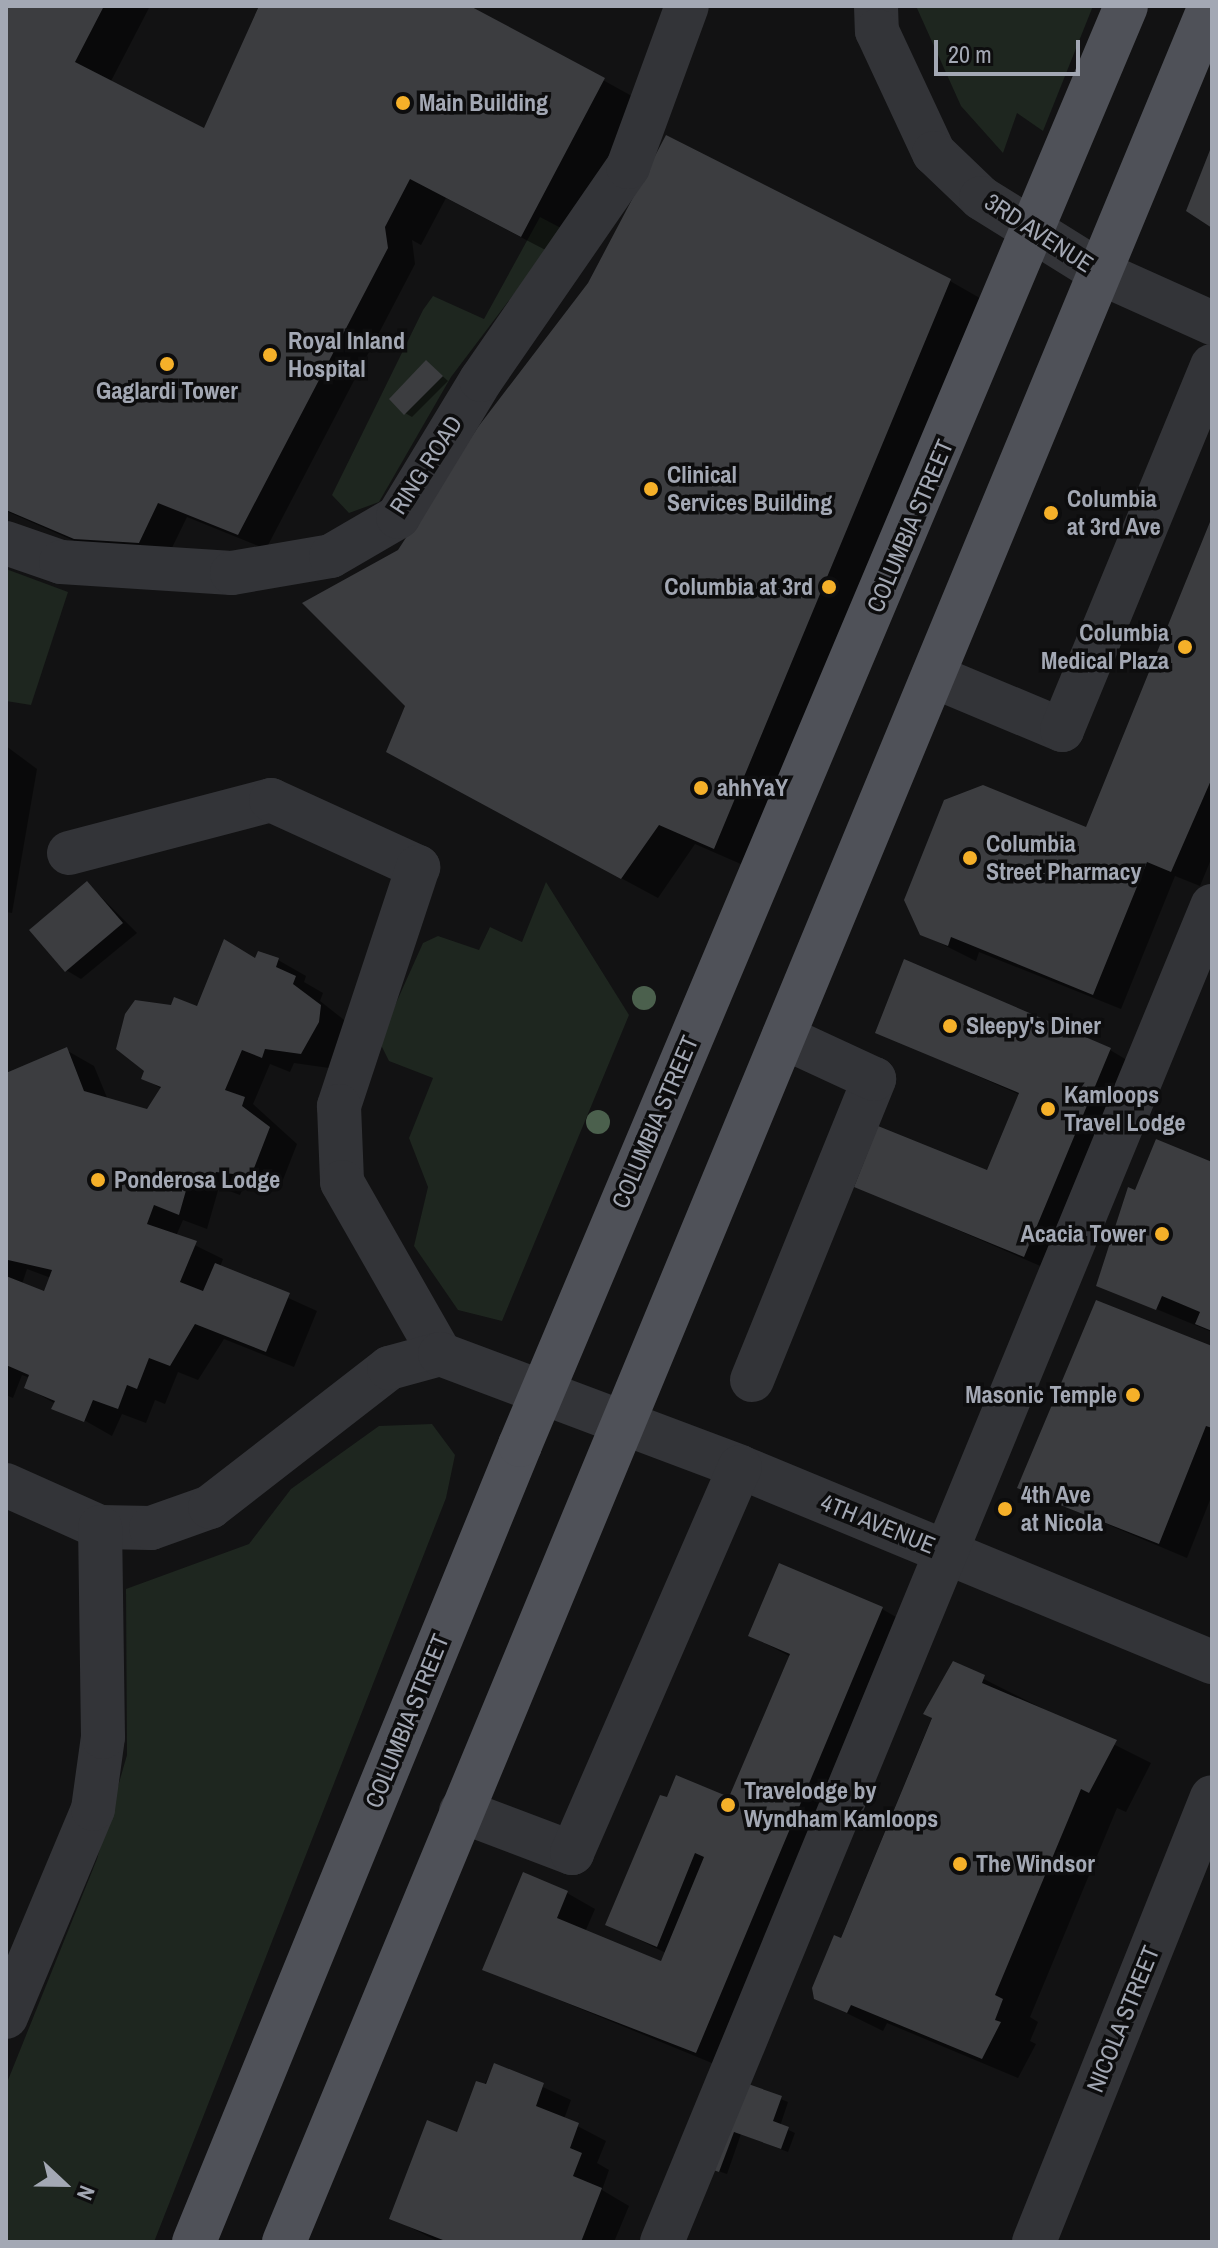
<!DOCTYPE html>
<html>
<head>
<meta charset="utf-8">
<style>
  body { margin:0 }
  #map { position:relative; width:1218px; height:2248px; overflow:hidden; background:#121213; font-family:"Archivo Narrow",sans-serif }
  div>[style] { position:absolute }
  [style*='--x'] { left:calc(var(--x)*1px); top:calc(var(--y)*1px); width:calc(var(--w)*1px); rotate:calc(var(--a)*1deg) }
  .green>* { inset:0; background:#1e261f }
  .shadow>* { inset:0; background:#0007 }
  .building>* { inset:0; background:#3c3d40 }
  .minor>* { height:44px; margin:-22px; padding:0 22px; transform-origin:22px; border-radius:22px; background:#333438 }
  .major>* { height:44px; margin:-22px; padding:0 22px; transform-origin:22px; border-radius:22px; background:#4f5158 }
  .trees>* { width:24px; height:24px; margin:-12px; border-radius:50%; background:#4b604d }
  .dots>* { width:22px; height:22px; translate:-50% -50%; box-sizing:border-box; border:4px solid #0d0d0e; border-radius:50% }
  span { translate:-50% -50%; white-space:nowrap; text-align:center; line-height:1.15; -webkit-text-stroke:7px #0d0d0e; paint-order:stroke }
  .poi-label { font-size:24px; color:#a3a8b4; font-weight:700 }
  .left { translate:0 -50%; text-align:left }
  .right { translate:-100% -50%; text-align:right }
  .street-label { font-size:24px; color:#a3a8b4 }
  .frame { position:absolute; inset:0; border:8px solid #a3a8b4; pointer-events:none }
  .north { position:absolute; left:24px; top:2144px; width:80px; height:80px; -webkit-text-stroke:6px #0d0d0e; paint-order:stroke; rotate:112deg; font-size:22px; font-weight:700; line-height:32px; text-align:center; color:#a3a8b4 }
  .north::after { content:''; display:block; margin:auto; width:28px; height:36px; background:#a3a8b4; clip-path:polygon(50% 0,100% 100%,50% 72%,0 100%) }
  .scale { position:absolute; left:934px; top:40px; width:146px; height:36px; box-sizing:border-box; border:4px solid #a3a8b4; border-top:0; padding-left:10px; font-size:24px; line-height:28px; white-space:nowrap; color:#a3a8b4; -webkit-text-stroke:6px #0d0d0e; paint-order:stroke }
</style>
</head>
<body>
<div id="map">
  <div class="green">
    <i style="clip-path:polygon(916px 6px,1093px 6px,1043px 131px,1017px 113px,1003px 153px,961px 106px)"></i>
    <i style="clip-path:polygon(540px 217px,563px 229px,451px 377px,379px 502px,349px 513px,332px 495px,423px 310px,433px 296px,484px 319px)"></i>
    <i style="clip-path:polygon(6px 569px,68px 592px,31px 705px,6px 701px)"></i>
    <i style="clip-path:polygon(546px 882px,629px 1015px,502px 1321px,458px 1310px,414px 1246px,428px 1187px,409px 1138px,433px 1078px,389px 1061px,379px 1041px,423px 943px,438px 936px,479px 950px,490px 927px,522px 942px)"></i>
    <i style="clip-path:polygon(432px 1424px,455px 1455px,446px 1498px,154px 2242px,6px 2242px,6px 2085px,97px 1859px,127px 1755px,126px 1589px,249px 1544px,291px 1489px,379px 1426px)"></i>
  </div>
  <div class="shadow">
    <i style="clip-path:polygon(6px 6px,150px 6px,110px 83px,289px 178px,261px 6px,469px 6px,639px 100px,557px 256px,446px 198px,421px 245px,412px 240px,415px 264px,266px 549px,187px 517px,167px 558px,104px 554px,6px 511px)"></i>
    <i style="clip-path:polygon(950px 281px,985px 301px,750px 868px,695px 844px,658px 898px,424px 772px,408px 705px,400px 552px,590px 284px)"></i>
    <i style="clip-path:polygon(427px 362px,448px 381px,412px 417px,405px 413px)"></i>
    <i style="clip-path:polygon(1212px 522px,1212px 857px,1200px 886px,1175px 876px,1121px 1009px,979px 952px,976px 961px,922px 934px,1087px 829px)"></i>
    <i style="clip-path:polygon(6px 746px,37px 769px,12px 913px,6px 912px)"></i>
    <i style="clip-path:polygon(88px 884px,137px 933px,81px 979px,66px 970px)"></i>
    <i style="clip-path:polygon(evenodd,256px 960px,278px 960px,306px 976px,304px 982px,323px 993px,320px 1001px,348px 1023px,329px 1068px,294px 1063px,290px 1072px,270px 1064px,253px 1104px,297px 1144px,279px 1190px,244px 1186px,240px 1195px,219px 1187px,207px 1229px,183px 1220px,176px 1236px,223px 1259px,220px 1267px,317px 1311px,294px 1367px,224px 1339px,198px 1380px,178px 1372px,165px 1404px,155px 1400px,146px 1423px,122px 1414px,112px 1436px,26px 1387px,30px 1378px,22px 1375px,13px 1398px,6px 1395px,6px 1075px,66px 1050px,94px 1066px,108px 1100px,148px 1111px,162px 1089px,143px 1078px,199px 1009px,256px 960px,27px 1269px,51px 1278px,45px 1294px,22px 1284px,27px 1269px)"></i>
    <i style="clip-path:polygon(878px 1032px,1110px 1050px,1137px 1066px,1052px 1271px,856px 1186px,988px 1172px,1020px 1095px)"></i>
    <i style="clip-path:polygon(1212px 1165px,1212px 1332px,1098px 1285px,1136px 1192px)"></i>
    <i style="clip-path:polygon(1212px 1348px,1212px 1495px,1187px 1558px,1019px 1487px)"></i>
    <i style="clip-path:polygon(882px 1609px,910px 1625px,724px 2068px,484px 1969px,567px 1893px,595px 1909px,585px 1932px,662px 1964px,666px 1953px,607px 1924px,677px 1778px,731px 1800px,791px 1657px,751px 1636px)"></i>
    <i style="clip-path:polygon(954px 1664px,1151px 1763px,1126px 1812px,1117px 1808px,1030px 2017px,1038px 2022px,1030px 2041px,1036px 2044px,1018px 2078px,887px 2023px,883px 2031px,816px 1998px)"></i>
    <i style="clip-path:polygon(495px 2065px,571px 2100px,564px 2119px,606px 2141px,597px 2163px,609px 2170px,602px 2190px,629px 2206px,614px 2242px,439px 2242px,392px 2218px,458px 2134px)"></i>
    <i style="clip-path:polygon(738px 2082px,788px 2102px,780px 2126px,795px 2133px,788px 2152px,741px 2134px,727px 2174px,706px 2167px)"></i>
  </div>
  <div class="building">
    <i style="clip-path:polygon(6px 6px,104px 6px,75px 62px,204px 128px,259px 6px,470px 6px,605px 78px,521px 237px,410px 179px,385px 227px,388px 248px,238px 535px,158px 503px,139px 543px,74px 539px,6px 510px)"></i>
    <i style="clip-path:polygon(666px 135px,951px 279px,714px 849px,659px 825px,621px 879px,386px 752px,405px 706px,302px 603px,398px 550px,478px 427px,588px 283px)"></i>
    <i style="clip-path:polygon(1212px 145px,1212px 228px,1186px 211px)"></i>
    <i style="clip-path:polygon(426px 360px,443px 376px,404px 415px,389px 399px)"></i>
    <i style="clip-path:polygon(1212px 517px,1212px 778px,1171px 872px,1147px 862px,1093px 995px,951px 937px,948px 946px,920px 935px,904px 900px,944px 800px,983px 785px,1086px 827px)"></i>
    <i style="clip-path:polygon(87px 881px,123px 923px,65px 972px,29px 930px)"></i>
    <i style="clip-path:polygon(224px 939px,255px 958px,258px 951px,279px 958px,276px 967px,296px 976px,293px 984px,321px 1005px,319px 1022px,301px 1054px,265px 1049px,262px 1058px,242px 1050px,225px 1090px,245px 1097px,242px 1106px,270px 1127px,251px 1176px,216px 1172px,212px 1181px,191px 1173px,179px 1215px,154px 1205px,147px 1224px,197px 1241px,180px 1282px,203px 1291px,215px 1263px,290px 1293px,266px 1352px,195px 1324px,170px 1366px,149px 1358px,137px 1389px,127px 1385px,118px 1409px,93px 1400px,84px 1422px,51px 1409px,55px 1401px,24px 1388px,29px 1375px,6px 1365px,6px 1276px,44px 1291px,52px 1270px,8px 1260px,6px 1073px,67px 1047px,84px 1091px,147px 1109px,161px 1087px,141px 1079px,144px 1071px,116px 1049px,125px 1014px,135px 1000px,171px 1005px,174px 997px,197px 1006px)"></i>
    <i style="clip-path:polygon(904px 959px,1111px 1048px,1024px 1257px,854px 1187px,878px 1126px,987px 1170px,1019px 1093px,875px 1033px)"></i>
    <i style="clip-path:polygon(1156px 1139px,1212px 1162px,1212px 1331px,1195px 1324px,1200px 1312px,1162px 1296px,1156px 1310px,1096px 1286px,1128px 1187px,1135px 1190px)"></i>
    <i style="clip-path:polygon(1096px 1300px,1212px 1346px,1212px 1428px,1206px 1426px,1159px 1544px,1017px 1488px)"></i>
    <i style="clip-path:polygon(779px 1563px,883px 1607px,696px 2053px,482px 1970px,523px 1872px,568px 1891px,557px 1918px,661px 1961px,704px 1857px,695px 1853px,657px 1947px,605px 1925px,660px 1795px,667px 1797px,676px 1775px,729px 1797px,790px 1654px,748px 1636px)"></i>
    <i style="clip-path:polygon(953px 1661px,985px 1675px,982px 1683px,1117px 1740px,1089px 1793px,1081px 1789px,995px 1995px,1003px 1999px,995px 2020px,1001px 2022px,982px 2059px,851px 2005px,847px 2013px,814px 1999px,812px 1988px,834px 1935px,841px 1938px,932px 1718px,923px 1714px)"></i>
    <i style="clip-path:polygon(494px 2063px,544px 2083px,536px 2106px,579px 2123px,570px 2148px,582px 2153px,573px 2176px,602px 2188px,581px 2242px,448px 2242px,389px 2219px,427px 2120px,457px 2132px,476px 2081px,486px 2084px)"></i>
    <i style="clip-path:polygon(737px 2080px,782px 2096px,773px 2121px,789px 2127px,781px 2149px,734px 2132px,719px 2172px,696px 2164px)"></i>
  </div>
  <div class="minor">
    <i style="--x:876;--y:6;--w:25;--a:88"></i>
    <i style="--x:877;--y:31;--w:135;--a:65"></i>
    <i style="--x:934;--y:153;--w:65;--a:43.8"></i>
    <i style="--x:981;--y:198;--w:144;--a:31.9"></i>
    <i style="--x:1103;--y:274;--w:120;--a:24.2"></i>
    <i style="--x:6;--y:543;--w:58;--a:19.1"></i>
    <i style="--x:61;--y:562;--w:171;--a:3.7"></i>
    <i style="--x:232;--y:573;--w:100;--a:-9.7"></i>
    <i style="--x:331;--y:556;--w:78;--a:-30.2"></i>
    <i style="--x:398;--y:517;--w:160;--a:-58.8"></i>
    <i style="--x:481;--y:380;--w:259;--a:-55.4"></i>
    <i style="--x:628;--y:167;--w:171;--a:-69.9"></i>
    <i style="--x:933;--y:676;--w:140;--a:22.7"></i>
    <i style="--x:1062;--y:730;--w:394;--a:-67.6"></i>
    <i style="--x:69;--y:853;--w:209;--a:-14.7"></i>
    <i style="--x:271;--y:800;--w:162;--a:24.5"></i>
    <i style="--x:418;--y:867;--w:252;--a:108.3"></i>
    <i style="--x:339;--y:1106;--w:76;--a:87.7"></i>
    <i style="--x:342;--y:1182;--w:198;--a:60.3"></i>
    <i style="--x:752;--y:1380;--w:325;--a:-67.9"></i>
    <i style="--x:874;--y:1079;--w:100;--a:-155.2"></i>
    <i style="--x:6;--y:1485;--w:103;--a:24.1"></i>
    <i style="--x:100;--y:1527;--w:51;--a:1.1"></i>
    <i style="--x:151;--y:1528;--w:63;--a:-19.6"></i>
    <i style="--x:210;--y:1507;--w:227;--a:-37.8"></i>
    <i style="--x:389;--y:1368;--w:53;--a:-15.4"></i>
    <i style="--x:440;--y:1354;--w:321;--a:20.6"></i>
    <i style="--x:740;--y:1467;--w:511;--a:22.45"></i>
    <i style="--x:461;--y:1811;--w:119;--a:20.7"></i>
    <i style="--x:572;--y:1853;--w:421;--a:-66.5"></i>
    <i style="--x:6;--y:2017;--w:225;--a:-67.3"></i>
    <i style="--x:93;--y:1809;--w:73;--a:-82.1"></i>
    <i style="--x:103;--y:1737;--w:210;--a:-90.8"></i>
    <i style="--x:662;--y:2242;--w:1445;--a:-67.62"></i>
    <i style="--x:1034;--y:2242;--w:479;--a:-68.2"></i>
  </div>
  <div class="major">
    <i style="--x:194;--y:2242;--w:861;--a:-67.75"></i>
    <i style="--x:520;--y:1445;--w:1561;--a:-67.16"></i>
    <i style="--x:284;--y:2242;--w:2420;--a:-67.5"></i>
  </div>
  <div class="trees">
    <i style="left:644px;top:998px"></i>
    <i style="left:598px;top:1122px"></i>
  </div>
  <div class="dots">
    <i style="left:403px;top:103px;background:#f5b029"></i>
    <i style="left:270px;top:355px;background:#f5b029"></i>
    <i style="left:167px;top:364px;background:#f5b029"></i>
    <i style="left:651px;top:489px;background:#f5b029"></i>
    <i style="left:1051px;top:513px;background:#f5b029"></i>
    <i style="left:829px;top:587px;background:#f5b029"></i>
    <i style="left:1185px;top:647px;background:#f5b029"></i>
    <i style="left:701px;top:788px;background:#f5b029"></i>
    <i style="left:970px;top:858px;background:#f5b029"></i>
    <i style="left:950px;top:1026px;background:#f5b029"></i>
    <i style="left:1048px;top:1109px;background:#f5b029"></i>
    <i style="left:98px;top:1180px;background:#f5b029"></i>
    <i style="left:1162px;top:1234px;background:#f5b029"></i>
    <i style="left:1133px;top:1395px;background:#f5b029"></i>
    <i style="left:1005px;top:1509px;background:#f5b029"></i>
    <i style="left:728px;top:1805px;background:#f5b029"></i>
    <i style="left:960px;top:1864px;background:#f5b029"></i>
  </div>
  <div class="poi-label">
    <span class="left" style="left:419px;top:103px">Main Building</span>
    <span class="left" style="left:288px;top:355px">Royal Inland<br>Hospital</span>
    <span style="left:167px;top:391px">Gaglardi Tower</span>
    <span class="left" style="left:667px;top:489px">Clinical<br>Services Building</span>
    <span class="left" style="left:1067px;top:513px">Columbia<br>at 3rd Ave</span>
    <span class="right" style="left:813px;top:587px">Columbia at 3rd</span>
    <span class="right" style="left:1169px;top:647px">Columbia<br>Medical Plaza</span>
    <span class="left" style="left:717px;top:788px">ahhYaY</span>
    <span class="left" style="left:986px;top:858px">Columbia<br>Street Pharmacy</span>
    <span class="left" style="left:966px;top:1026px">Sleepy's Diner</span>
    <span class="left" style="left:1064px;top:1109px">Kamloops<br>Travel Lodge</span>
    <span class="left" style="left:114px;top:1180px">Ponderosa Lodge</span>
    <span class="right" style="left:1146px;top:1234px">Acacia Tower</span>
    <span class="right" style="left:1117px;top:1395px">Masonic Temple</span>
    <span class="left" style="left:1021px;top:1509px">4th Ave<br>at Nicola</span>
    <span class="left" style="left:744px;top:1805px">Travelodge by<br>Wyndham Kamloops</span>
    <span class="left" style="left:976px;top:1864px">The Windsor</span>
  </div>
  <div class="street-label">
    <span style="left:1039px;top:233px;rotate:33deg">3RD AVENUE</span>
    <span style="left:426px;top:465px;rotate:-57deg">RING ROAD</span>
    <span style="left:910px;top:526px;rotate:-67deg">COLUMBIA STREET</span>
    <span style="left:655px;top:1122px;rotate:-67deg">COLUMBIA STREET</span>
    <span style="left:878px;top:1524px;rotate:22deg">4TH AVENUE</span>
    <span style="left:407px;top:1721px;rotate:-68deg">COLUMBIA STREET</span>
    <span style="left:1123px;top:2019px;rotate:-68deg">NICOLA STREET</span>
  </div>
  <div class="frame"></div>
  <div class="north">N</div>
  <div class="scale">20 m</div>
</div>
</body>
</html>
